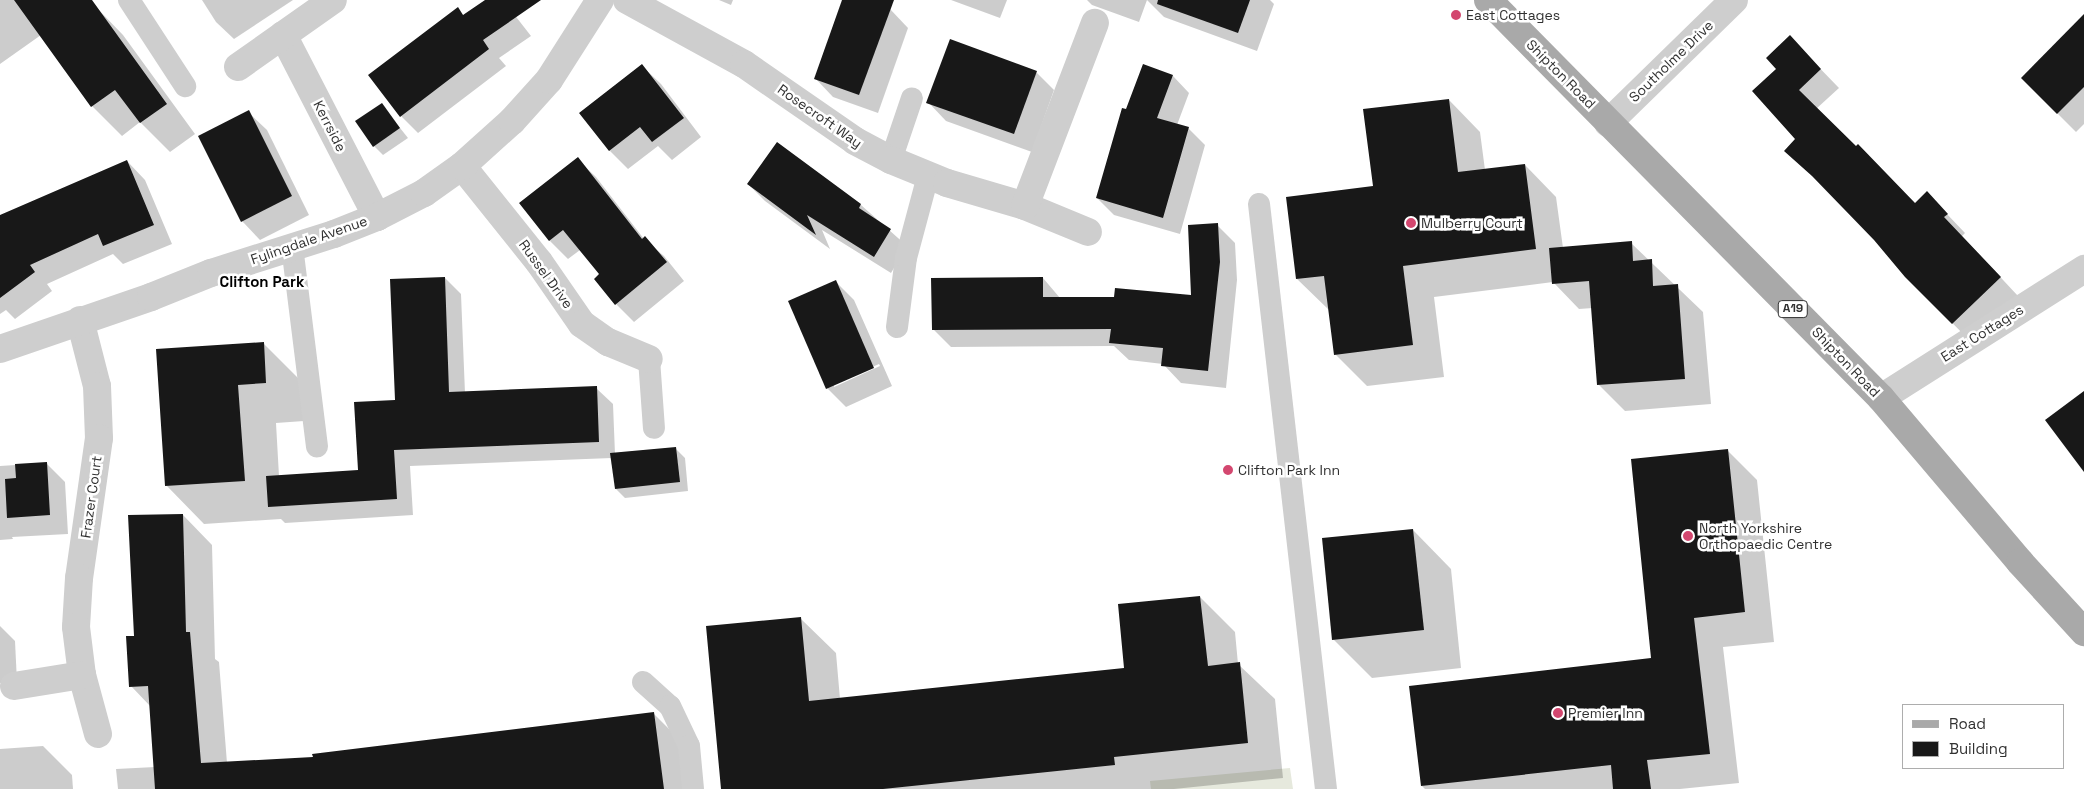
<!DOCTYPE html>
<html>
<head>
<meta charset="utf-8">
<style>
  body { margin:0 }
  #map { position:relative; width:2084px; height:789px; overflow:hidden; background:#fff; font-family:"Space Grotesk",sans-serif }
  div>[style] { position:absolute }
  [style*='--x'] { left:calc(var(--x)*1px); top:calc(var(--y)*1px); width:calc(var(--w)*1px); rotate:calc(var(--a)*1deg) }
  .green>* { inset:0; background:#e6e9dd }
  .shadow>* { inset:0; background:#0003 }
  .building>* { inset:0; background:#181818 }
  .service>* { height:22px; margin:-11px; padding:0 11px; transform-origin:11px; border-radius:11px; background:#cecece }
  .minor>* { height:28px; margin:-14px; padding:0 14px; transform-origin:14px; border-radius:14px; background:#cecece }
  .primary>* { height:28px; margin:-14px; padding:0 14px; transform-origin:14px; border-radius:14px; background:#a9a9a9 }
  .dots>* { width:14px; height:14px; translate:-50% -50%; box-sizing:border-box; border:2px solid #fff; border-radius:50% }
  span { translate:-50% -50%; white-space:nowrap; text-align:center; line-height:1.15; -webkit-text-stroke:5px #fff; paint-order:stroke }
  .shield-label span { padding:1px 4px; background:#fff; border:1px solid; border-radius:4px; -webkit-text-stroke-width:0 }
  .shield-label { font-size:12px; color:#313131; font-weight:700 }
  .poi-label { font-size:14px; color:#313131 }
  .left { translate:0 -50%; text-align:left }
  .street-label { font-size:14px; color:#313131 }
  .neighbourhood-label { font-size:15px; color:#000; font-weight:700 }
  .legend { position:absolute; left:1902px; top:704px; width:162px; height:65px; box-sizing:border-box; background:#fff; border:1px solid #adadad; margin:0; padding:6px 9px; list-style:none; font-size:15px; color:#313131 }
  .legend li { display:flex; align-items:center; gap:10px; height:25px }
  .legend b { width:25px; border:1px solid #adadad }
</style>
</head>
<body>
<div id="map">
  <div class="green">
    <i style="clip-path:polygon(1290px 768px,1293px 789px,1151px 789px,1150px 781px)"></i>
  </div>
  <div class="shadow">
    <i style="clip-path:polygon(0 0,65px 0,94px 5px,123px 35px,195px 134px,170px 152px,140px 122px,122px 136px,92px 106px,41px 35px,0 64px)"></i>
    <i style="clip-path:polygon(202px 0,293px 0,234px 39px,216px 22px)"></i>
    <i style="clip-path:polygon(487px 0,503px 0,531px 36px,499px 58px,506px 66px,418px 133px,401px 116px,370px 75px,457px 9px,464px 16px)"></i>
    <i style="clip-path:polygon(719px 0,733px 0,731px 5px)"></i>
    <i style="clip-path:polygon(843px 0,863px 0,890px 9px,908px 28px,878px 113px,833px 97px,815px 78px)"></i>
    <i style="clip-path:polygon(951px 0,1007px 0,1000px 18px)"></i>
    <i style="clip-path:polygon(1087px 0,1270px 0,1274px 4px,1257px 51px,1164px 17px,1147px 0,1139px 22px,1092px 5px)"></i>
    <i style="clip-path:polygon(2084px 43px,2084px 124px,2076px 132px,2022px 78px)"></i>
    <i style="clip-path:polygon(1808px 56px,1839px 88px,1816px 109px,1915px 204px,1927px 193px,1965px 233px,1962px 236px,2018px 296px,1971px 342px,1906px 276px,1875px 239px,1828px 190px,1786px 151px,1797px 139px,1754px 91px)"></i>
    <i style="clip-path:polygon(642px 66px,661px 84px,701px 137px,672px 160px,658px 146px,628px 169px,610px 151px,581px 113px)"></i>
    <i style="clip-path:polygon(1036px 72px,1054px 90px,1032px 152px,946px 121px,928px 102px)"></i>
    <i style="clip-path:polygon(1173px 76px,1189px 93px,1177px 125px,1188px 128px,1205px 145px,1180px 234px,1114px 215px,1097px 198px,1127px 110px)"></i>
    <i style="clip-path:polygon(1449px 100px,1480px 132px,1485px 170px,1525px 165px,1556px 197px,1563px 248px,1631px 243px,1703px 312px,1711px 404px,1625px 411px,1599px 385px,1593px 308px,1579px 309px,1553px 282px,1434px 297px,1444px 377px,1367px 386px,1335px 354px,1329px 310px,1297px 279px)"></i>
    <i style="clip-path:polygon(381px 104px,408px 138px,383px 155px,374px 146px)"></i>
    <i style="clip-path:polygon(248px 112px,267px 130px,309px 215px,260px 240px,242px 221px)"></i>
    <i style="clip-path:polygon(777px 144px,861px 205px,907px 246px,891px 273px,822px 230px,830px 249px,765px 201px,748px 184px)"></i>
    <i style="clip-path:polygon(577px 159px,596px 177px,644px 239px,664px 256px,684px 281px,634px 322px,616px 304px,601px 274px,580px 250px,568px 259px,550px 241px,521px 203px)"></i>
    <i style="clip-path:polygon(127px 161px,145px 180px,172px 244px,123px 264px,113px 254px,47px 284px,52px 291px,15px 319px,6px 310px,0 314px,0 216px)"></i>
    <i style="clip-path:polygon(1217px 225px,1235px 243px,1237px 280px,1226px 388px,1181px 383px,1163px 364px,1129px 360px,1114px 346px,951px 347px,933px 329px,1043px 278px,1060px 298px,1193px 297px)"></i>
    <i style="clip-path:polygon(445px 278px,461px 294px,465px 393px,596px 388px,613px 404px,615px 454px,675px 448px,685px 458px,688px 491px,625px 498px,616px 489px,612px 458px,410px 466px,413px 515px,285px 523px,281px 519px,204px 524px,166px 485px,263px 343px,302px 382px,304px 421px,276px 423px,279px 476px,359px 471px,396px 401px)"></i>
    <i style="clip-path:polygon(evenodd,835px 281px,854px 300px,892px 386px,846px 407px,827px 388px,835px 281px,879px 364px,880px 366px,834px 387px,834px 384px,879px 364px)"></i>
    <i style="clip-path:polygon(1727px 450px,1757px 480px,1774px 642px,1723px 647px,1739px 783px,1680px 789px,1425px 789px,1422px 786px,1653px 659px)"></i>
    <i style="clip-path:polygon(46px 463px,65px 482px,68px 534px,12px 537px,13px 539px,0 540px,0 466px)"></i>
    <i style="clip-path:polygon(183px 515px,212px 545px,215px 659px,219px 662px,227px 763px,314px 758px,653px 713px,683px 743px,689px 789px,118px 789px,116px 769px,155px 767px,151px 707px,131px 686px,135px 637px)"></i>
    <i style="clip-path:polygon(1413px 530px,1451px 569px,1461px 668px,1372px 678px,1333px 639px)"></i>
    <i style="clip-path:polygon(1200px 597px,1235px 632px,1238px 664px,1275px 699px,1283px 778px,1174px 789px,722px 789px,800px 618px,836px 653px,840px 699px,1125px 669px)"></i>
    <i style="clip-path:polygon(0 626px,15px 641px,17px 682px,0 683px)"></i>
    <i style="clip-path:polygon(43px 746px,72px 775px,73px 789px,0 789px,0 749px)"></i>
  </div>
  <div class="building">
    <i style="clip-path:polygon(14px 0,92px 0,167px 104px,140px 123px,115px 90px,91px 107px)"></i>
    <i style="clip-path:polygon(485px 0,541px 0,483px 40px,489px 49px,400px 117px,368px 75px,458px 7px,463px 15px)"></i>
    <i style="clip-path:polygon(842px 0,894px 0,859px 95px,814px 79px)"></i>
    <i style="clip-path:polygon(1158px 0,1250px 0,1238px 33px,1157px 4px)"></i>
    <i style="clip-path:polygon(2084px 14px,2084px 87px,2057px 114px,2021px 78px)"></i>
    <i style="clip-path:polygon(1790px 35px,1821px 69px,1799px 90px,1856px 146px,1858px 144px,1915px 203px,1927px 191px,1948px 214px,1944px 217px,2001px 277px,1952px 324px,1905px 277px,1874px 240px,1812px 176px,1784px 151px,1795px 139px,1752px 91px,1776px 69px,1766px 58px)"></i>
    <i style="clip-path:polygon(950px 39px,1037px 71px,1014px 134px,926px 103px)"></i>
    <i style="clip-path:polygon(642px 64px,684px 118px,652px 142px,640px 127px,609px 151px,579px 113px)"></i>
    <i style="clip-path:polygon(1143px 64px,1173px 75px,1157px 118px,1189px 127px,1163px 218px,1096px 198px,1122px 108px,1126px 109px)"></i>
    <i style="clip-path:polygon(1449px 99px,1458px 172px,1525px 164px,1536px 249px,1403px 266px,1413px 345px,1334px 355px,1324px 276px,1296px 279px,1286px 197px,1373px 186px,1363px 109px)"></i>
    <i style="clip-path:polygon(382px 103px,400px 128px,373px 147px,355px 121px)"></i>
    <i style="clip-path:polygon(249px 110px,292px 196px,241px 222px,198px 136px)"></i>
    <i style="clip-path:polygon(777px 142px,861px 204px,859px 208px,891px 229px,874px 257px,807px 215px,816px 235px,747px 184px)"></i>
    <i style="clip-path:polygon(578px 157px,642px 239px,645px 236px,667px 262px,615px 305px,594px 279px,599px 274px,563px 230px,549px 241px,519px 203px)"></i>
    <i style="clip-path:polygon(127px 160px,154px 225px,103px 246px,98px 234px,30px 265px,35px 272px,0 298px,0 215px)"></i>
    <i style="clip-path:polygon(1218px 223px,1220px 262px,1208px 371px,1161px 366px,1163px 348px,1109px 343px,1111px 329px,932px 330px,931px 278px,1043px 277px,1043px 297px,1114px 297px,1115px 288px,1191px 295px,1188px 225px)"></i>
    <i style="clip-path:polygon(1632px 241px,1633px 261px,1652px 259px,1653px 286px,1678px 284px,1685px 379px,1597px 385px,1589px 281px,1552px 284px,1549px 248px)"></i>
    <i style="clip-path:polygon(445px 277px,449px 392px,597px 386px,599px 442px,394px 450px,397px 499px,268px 507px,266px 476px,358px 470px,354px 402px,395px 400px,390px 279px)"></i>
    <i style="clip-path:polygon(836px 280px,874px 368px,826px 389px,788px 301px)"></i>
    <i style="clip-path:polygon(264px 342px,266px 383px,238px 385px,245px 481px,165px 486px,156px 349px)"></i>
    <i style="clip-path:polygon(2084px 391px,2084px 472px,2045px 420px)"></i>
    <i style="clip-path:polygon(676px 447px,680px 482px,615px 489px,610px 453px)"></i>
    <i style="clip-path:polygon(1728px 449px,1745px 612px,1694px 618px,1710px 754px,1647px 760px,1651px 789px,1613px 789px,1611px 765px,1421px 786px,1409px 686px,1651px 658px,1631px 459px)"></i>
    <i style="clip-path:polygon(47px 462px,50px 515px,7px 518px,5px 479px,16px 478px,15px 464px)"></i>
    <i style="clip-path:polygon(183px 514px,186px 632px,190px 632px,201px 763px,313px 757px,312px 754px,654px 712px,664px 789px,155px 789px,148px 686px,129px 687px,126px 636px,134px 636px,128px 515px)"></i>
    <i style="clip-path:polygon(1413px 529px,1424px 630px,1332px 640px,1322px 538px)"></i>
    <i style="clip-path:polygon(1200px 596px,1208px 666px,1240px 662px,1248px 743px,1114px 757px,1115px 765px,883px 789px,721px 789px,706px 626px,801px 617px,809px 701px,1124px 668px,1118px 604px)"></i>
  </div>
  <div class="service">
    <i style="--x:129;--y:0;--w:103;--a:56.9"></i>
    <i style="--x:891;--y:160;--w:65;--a:-71.3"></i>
    <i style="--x:1259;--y:204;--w:589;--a:83.47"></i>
    <i style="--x:292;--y:246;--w:202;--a:82.9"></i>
    <i style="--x:897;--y:327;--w:70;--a:-82.6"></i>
    <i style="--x:906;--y:258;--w:85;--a:-75"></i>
    <i style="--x:649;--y:359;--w:69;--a:85.9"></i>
    <i style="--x:643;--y:682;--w:36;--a:42"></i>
    <i style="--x:670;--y:706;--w:44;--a:64.6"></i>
    <i style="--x:689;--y:746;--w:43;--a:84.7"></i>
  </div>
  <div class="minor">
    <i style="--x:627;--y:0;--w:133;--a:28.7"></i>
    <i style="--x:744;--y:64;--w:135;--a:34.7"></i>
    <i style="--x:855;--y:141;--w:41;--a:27.8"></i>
    <i style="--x:891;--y:160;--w:61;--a:22.3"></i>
    <i style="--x:947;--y:183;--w:81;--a:16.4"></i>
    <i style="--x:1025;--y:206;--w:68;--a:22.4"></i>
    <i style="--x:283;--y:35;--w:205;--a:62.7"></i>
    <i style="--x:238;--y:67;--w:116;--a:-35.2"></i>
    <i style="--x:1608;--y:123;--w:176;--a:-44.3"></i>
    <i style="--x:462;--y:166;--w:123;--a:51.3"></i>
    <i style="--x:539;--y:262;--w:75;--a:55.3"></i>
    <i style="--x:582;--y:324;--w:32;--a:35"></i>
    <i style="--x:608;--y:342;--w:44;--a:22.5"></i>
    <i style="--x:1025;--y:206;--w:196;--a:-69.1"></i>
    <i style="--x:80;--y:320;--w:68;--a:75.6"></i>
    <i style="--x:97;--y:386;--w:52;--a:87.8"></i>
    <i style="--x:99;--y:438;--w:141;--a:98.1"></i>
    <i style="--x:79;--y:578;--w:49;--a:93.5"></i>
    <i style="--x:76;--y:627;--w:48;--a:82.9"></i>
    <i style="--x:82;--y:675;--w:61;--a:74.8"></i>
    <i style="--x:0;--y:349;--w:160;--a:-19"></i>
    <i style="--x:151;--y:297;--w:65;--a:-21.8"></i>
    <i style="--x:211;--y:273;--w:129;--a:-17.6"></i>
    <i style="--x:334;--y:234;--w:46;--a:-21.6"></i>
    <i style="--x:377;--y:217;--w:53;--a:-27.1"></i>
    <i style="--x:424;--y:193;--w:47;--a:-35.4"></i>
    <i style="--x:462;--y:166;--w:67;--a:-42"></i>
    <i style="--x:512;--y:121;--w:55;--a:-47.9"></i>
    <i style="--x:549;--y:80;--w:95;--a:-57.5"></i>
    <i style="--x:1881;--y:398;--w:241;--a:-32.4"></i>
    <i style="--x:14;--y:686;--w:69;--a:-9.2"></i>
  </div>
  <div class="primary">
    <i style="--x:1488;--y:0;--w:559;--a:45.36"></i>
    <i style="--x:1881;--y:398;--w:215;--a:49.7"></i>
    <i style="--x:2020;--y:562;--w:95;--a:47.6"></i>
  </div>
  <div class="dots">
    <i style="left:1456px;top:15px;background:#d3476f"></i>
    <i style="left:1411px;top:223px;background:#d3476f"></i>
    <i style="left:1228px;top:470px;background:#d3476f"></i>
    <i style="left:1688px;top:536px;background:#d3476f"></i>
    <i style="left:1558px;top:713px;background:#d3476f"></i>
  </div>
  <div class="shield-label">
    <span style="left:1793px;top:309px">A19</span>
  </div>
  <div class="poi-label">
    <span class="left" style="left:1466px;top:15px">East Cottages</span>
    <span class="left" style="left:1421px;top:223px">Mulberry Court</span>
    <span class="left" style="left:1238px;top:470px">Clifton Park Inn</span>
    <span class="left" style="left:1699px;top:536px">North Yorkshire<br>Orthopaedic Centre</span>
    <span class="left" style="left:1568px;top:713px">Premier Inn</span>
  </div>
  <div class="street-label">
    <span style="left:1671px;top:61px;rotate:-44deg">Southolme Drive</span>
    <span style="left:1561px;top:74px;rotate:45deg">Shipton Road</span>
    <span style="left:820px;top:116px;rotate:35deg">Rosecroft Way</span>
    <span style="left:330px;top:126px;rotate:63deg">Kerrside</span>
    <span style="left:309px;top:240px;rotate:-19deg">Fylingdale Avenue</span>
    <span style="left:546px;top:274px;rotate:54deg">Russel Drive</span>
    <span style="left:1982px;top:333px;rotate:-32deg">East Cottages</span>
    <span style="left:1846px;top:362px;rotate:46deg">Shipton Road</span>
    <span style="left:91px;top:497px;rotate:-82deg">Frazer Court</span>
  </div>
  <div class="neighbourhood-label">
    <span style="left:262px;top:282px">Clifton Park</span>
  </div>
  <ul class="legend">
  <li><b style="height:6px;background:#a9a9a9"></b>Road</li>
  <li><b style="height:14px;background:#181818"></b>Building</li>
  </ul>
</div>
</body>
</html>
